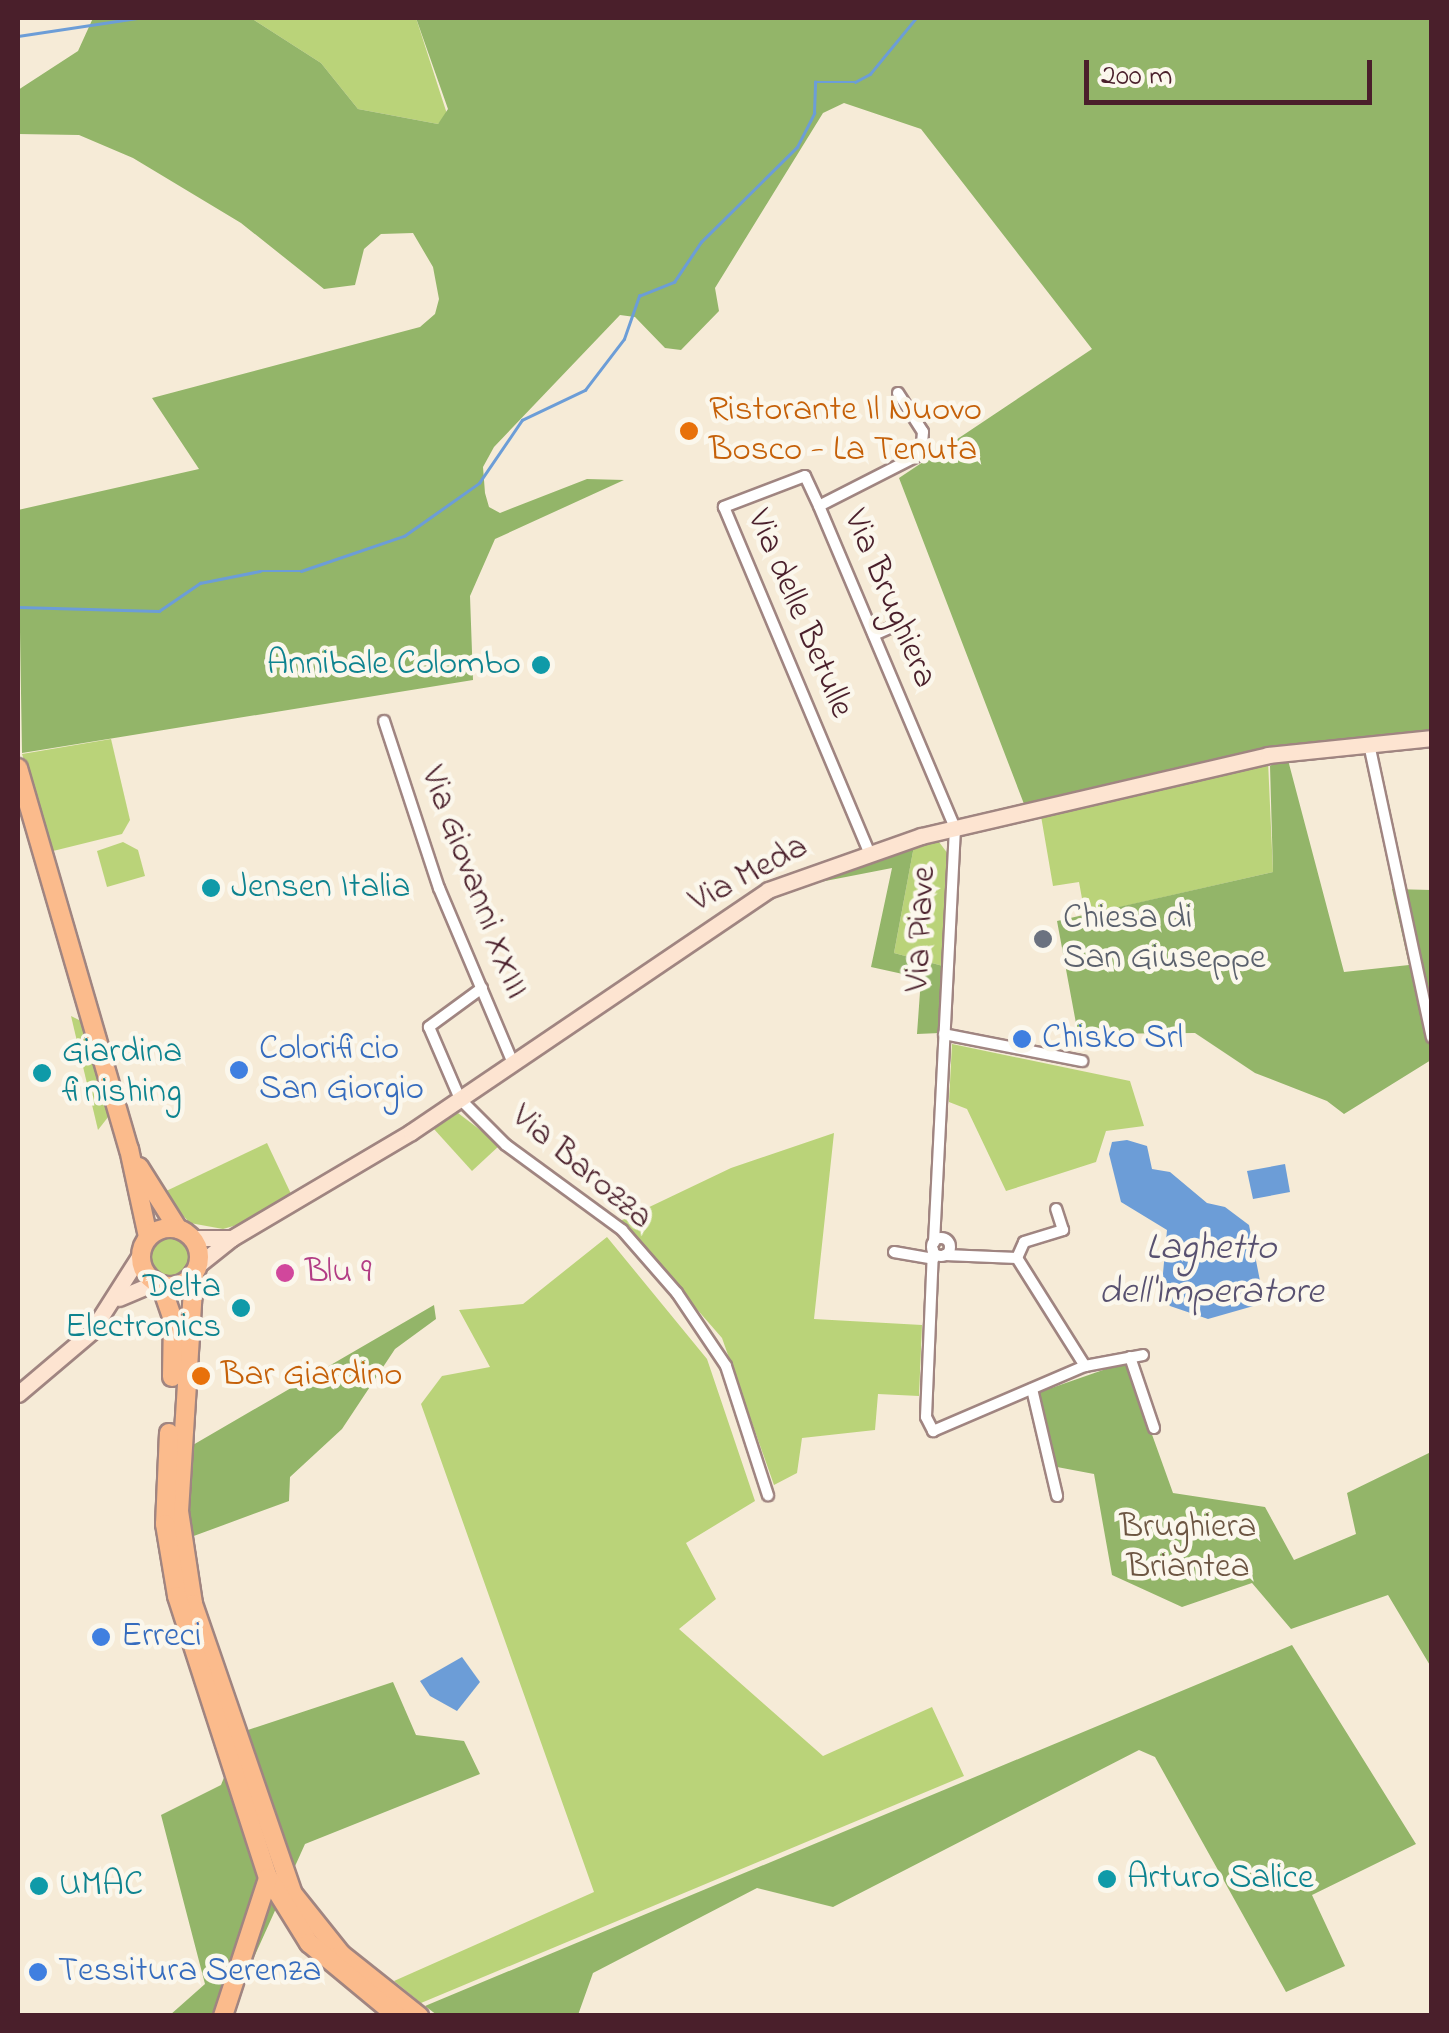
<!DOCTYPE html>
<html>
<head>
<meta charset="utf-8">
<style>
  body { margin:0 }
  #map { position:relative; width:1449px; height:2033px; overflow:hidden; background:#f6ebd7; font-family:"Indie Flower",sans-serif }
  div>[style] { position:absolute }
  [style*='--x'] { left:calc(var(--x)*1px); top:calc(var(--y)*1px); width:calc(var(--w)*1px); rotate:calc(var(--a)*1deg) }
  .green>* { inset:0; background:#bad379 }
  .round { border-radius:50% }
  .forest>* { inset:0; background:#93b569 }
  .water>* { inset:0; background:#6c9dd7 }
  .stream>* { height:2.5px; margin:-1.25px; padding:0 1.25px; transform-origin:1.25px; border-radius:1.25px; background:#6c9dd7 }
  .roads { filter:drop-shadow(2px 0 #a08581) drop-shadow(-2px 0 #a08581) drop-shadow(0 2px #a08581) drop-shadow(0 -2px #a08581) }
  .street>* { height:10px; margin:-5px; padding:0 5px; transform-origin:5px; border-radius:5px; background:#fff }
  .street>.ring { margin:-5px; padding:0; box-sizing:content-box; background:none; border:10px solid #fff; border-radius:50% }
  .secondary>* { height:15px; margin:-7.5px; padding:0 7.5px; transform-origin:7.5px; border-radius:7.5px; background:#fde4d1 }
  .primary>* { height:18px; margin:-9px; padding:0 9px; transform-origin:9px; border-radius:9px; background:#fbbb8c }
  .primary>.ring { margin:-9px; padding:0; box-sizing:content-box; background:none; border:18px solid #fbbb8c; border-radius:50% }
  .dots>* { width:28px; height:28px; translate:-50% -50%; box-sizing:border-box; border:5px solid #fbf7ec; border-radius:50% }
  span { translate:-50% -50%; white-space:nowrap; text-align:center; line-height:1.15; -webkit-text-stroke:9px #fbf7ec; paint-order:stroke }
  .food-label { font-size:35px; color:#c56008 }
  .left { translate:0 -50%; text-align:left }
  .street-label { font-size:35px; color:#4a1f2b }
  .culture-label { font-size:35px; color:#0d838f }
  .right { translate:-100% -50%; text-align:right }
  .worship-label { font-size:35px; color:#5b616d }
  .shop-label { font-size:35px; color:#366cbe }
  .hotel-label { font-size:35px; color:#b23c85 }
  .park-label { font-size:35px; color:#6c5542 }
  .water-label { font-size:38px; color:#585170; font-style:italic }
  .frame { position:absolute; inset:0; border:20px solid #4a1f2b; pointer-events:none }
  .scale { position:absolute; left:1084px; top:60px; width:288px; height:45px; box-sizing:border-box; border:5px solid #4a1f2b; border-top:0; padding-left:12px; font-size:30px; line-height:35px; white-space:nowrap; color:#4a1f2b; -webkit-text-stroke:8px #fbf7ec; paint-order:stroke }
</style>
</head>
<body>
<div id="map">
  <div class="green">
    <i style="clip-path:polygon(251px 18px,416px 18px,447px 114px,438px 124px,358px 109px,321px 63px)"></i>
    <i style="clip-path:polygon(111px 739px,130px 820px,122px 834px,53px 851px,22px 754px)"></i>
    <i style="clip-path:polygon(1268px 761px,1273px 872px,1085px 915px,1079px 882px,1053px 886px,1041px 816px)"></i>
    <i style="clip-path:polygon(123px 842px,138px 850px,145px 876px,107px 887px,97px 851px)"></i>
    <i style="clip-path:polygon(939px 842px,948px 854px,943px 966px,894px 953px,914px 846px)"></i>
    <i style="clip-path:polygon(71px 1016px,85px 1023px,112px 1112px,98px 1130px)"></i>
    <i style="clip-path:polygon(952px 1044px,1130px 1081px,1144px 1126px,1106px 1131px,1096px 1162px,1006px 1191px,967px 1109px,949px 1102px)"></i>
    <i style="clip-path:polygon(458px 1113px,500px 1145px,472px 1171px,433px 1128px)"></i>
    <i style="clip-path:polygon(834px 1133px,814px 1319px,922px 1325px,919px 1396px,878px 1394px,875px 1430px,802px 1438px,797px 1473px,774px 1485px,722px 1338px,620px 1221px,731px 1168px)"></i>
    <i style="clip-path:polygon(267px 1143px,292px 1196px,244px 1223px,223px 1229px,190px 1223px,162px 1193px)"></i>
    <i style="clip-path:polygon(607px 1237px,707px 1359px,755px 1501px,686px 1543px,716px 1599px,679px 1629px,823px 1756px,932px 1707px,964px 1776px,421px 2003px,394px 1981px,594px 1892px,421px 1404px,442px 1376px,490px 1367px,459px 1310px,523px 1304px)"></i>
    <i class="round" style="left:151px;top:1239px;width:38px;height:38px"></i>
  </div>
  <div class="forest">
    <i style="clip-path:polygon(93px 18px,251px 18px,321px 63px,358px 109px,438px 124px,448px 109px,416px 18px,1431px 18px,1431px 734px,1346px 741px,1024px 804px,899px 478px,1092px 349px,921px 129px,844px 103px,823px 113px,715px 288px,719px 311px,681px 350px,665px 348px,635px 317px,620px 315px,494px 447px,483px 467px,485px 493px,489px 507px,500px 513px,587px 479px,624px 480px,495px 539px,470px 596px,473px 680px,22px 753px,18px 510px,199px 469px,152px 398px,420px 327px,435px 314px,439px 299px,433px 267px,413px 233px,381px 234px,364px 249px,355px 285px,324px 289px,241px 223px,133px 158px,79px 135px,18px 134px,18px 90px,78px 51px)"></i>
    <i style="clip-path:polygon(1281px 759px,1288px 760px,1344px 972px,1409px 965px,1392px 889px,1431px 890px,1431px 1060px,1344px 1114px,1327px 1101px,1255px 1073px,1195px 1033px,1078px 1034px,1057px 921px,1273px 872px,1270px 766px)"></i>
    <i style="clip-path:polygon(914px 846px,894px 953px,943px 966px,940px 1033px,917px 1034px,921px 978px,871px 967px,892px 868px,815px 883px,814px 876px)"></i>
    <i style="clip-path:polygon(434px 1305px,436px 1319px,395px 1349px,342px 1429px,290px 1477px,289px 1501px,191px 1537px,186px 1449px)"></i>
    <i style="clip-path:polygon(1126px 1362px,1173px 1493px,1265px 1507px,1294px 1560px,1356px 1534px,1347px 1493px,1431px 1452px,1431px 1667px,1388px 1595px,1291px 1629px,1252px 1583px,1182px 1607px,1112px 1575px,1094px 1474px,1057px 1467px,1037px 1393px)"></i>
    <i style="clip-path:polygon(1292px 1645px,1416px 1844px,1312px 1895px,1345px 1966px,1286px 1992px,1155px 1757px,1139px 1750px,833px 1907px,757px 1888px,593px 1973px,578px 2015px,437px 2015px,425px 2006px)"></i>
    <i style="clip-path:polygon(393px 1682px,416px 1735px,464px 1741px,480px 1774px,305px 1844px,228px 2015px,170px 2015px,205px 1984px,161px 1815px,221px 1785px,242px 1732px)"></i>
  </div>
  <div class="water">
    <i style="clip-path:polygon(1127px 1140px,1147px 1146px,1152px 1169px,1170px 1172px,1207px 1203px,1225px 1207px,1249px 1225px,1262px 1291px,1257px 1305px,1208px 1319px,1170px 1306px,1161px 1295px,1167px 1230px,1121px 1202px,1109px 1154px,1112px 1142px)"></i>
    <i style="clip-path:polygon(1285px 1164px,1290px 1192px,1253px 1199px,1247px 1171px)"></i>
    <i style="clip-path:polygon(462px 1657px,480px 1682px,457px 1711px,430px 1696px,420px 1681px)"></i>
  </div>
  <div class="stream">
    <i style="--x:18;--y:36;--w:120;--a:-8.6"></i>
    <i style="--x:18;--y:607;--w:141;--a:1.6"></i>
    <i style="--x:159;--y:611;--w:50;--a:-34.3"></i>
    <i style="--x:200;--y:583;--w:61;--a:-11.3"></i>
    <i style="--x:260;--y:571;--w:41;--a:0"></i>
    <i style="--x:301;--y:571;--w:109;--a:-18.8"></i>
    <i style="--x:404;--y:536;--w:92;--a:-35.2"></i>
    <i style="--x:479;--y:483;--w:76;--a:-55.7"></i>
    <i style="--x:522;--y:420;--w:70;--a:-25.5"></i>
    <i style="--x:585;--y:390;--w:64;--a:-52.6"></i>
    <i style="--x:624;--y:339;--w:46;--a:-70.8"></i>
    <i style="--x:639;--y:296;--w:38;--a:-22"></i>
    <i style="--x:674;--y:282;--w:48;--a:-56"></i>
    <i style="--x:701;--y:242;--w:135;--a:-44.7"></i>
    <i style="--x:797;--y:147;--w:38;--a:-63"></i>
    <i style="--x:814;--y:113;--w:31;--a:-88"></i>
    <i style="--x:815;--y:82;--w:40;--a:0"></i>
    <i style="--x:855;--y:82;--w:17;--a:-28"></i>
    <i style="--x:870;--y:74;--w:72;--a:-50.6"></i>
  </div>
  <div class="roads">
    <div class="street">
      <i style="--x:898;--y:393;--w:46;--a:57.3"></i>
      <i style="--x:923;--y:432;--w:22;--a:95"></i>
      <i style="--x:921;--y:454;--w:114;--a:153"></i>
      <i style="--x:819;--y:506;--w:350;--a:67.1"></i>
      <i style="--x:955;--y:828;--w:415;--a:92.9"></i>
      <i style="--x:819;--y:506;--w:33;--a:-115"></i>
      <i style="--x:805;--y:476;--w:87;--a:159.1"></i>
      <i style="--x:724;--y:507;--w:374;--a:67.2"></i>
      <i style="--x:874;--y:635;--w:27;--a:-24"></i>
      <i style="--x:384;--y:721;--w:176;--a:71.8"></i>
      <i style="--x:439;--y:888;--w:190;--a:67.1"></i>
      <i style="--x:1369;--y:744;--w:300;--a:77.9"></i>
      <i style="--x:482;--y:988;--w:66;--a:143.7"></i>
      <i style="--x:429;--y:1027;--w:78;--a:66.7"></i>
      <i style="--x:460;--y:1099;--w:65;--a:45"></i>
      <i style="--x:506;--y:1145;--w:144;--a:36.2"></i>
      <i style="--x:622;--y:1230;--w:84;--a:48.9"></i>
      <i style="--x:677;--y:1293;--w:88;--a:56.1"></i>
      <i style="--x:726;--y:1366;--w:136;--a:72"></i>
      <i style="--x:944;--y:1034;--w:141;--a:11.1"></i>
      <i class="ring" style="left:932px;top:1238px;width:8px;height:8px"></i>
      <i style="--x:933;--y:1250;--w:167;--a:92.4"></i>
      <i style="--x:926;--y:1417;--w:16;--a:63"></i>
      <i style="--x:933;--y:1431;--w:165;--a:-23.2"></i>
      <i style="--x:1085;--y:1366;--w:59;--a:-10.7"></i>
      <i style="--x:894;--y:1252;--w:40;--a:10"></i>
      <i style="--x:945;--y:1255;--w:72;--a:2.4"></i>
      <i style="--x:1017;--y:1258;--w:128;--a:57.8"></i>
      <i style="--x:1017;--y:1258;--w:17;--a:-66"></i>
      <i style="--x:1024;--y:1242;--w:41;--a:-17.1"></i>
      <i style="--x:1063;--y:1230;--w:22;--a:-108"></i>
      <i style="--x:1130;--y:1357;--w:75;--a:71.3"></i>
      <i style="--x:1032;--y:1389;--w:110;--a:76.8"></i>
    </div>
    <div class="secondary">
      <i style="--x:192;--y:1238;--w:40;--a:0"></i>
      <i style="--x:197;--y:1266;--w:45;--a:-38.7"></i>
      <i style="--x:232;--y:1238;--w:208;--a:-30.6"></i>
      <i style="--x:411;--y:1132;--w:431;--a:-34.1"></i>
      <i style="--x:768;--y:890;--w:162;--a:-19.4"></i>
      <i style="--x:921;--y:836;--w:356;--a:-13.1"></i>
      <i style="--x:1268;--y:755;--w:165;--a:-5.9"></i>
      <i style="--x:119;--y:1298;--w:39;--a:-23"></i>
      <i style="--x:18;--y:1394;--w:96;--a:-40.3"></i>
      <i style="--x:91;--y:1332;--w:91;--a:-57.5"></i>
    </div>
    <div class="primary">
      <i style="--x:18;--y:768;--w:397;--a:73.8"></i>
      <i style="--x:129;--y:1149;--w:90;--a:77.8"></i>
      <i style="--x:139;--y:1167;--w:73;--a:57.8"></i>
      <i class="ring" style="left:141px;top:1228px;width:40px;height:40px"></i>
      <i style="--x:194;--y:1273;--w:238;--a:93.6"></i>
      <i style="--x:179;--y:1511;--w:94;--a:81.4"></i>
      <i style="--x:193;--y:1604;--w:307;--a:71"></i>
      <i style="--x:293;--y:1894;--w:77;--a:51.3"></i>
      <i style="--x:341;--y:1954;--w:100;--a:38.5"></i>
      <i style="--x:161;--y:1285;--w:36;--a:71"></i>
      <i style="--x:173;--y:1319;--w:58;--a:91"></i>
      <i style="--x:169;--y:1433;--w:91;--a:92.5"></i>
      <i style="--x:165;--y:1524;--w:73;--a:80.5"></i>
      <i style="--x:177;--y:1596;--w:295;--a:72.1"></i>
      <i style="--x:268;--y:1877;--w:78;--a:58.2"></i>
      <i style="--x:309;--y:1943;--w:114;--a:39.7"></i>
      <i style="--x:223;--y:2016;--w:145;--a:-71.9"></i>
    </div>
  </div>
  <div class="dots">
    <i style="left:689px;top:431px;background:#e8710a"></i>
    <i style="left:541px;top:665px;background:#0f9aa8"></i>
    <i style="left:211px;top:888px;background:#0f9aa8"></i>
    <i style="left:1043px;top:939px;background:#6b7280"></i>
    <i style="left:1022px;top:1039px;background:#3f7fe0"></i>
    <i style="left:239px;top:1070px;background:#3f7fe0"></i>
    <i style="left:42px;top:1073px;background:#0f9aa8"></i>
    <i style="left:285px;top:1273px;background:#d1479c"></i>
    <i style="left:241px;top:1308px;background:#0f9aa8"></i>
    <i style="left:201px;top:1376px;background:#e8710a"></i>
    <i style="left:101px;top:1637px;background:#3f7fe0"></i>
    <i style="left:1107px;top:1879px;background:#0f9aa8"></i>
    <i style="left:39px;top:1886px;background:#0f9aa8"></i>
    <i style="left:38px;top:1972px;background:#3f7fe0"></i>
  </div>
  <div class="food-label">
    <span class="left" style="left:709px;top:431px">Ristorante Il Nuovo<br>Bosco - La Tenuta</span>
    <span class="left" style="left:221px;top:1376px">Bar Giardino</span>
  </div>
  <div class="street-label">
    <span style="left:889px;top:599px;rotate:67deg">Via Brughiera</span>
    <span style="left:799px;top:614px;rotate:67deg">Via delle Betulle</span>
    <span style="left:749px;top:875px;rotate:-28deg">Via Meda</span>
    <span style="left:473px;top:883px;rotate:69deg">Via Giovanni XXIII</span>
    <span style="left:922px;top:929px;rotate:-87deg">Via Piave</span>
    <span style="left:581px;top:1168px;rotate:40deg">Via Barozza</span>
  </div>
  <div class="culture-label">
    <span class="right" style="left:521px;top:665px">Annibale Colombo</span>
    <span class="left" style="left:231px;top:888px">Jensen Italia</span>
    <span class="left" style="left:62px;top:1073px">Giardina<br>finishing</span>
    <span class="right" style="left:221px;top:1308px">Delta<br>Electronics</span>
    <span class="left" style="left:1127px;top:1879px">Arturo Salice</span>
    <span class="left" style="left:59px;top:1886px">UMAC</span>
  </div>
  <div class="worship-label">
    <span class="left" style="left:1063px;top:939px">Chiesa di<br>San Giuseppe</span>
  </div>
  <div class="shop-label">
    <span class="left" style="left:1042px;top:1039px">Chisko Srl</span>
    <span class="left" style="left:259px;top:1070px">Colorificio<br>San Giorgio</span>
    <span class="left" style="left:121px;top:1637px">Erreci</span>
    <span class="left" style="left:58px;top:1972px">Tessitura Serenza</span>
  </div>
  <div class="hotel-label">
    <span class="left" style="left:305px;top:1273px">Blu 9</span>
  </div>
  <div class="park-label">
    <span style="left:1188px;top:1548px">Brughiera<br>Briantea</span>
  </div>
  <div class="water-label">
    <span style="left:1211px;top:1272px">Laghetto<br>dell'Imperatore</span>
  </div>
  <div class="frame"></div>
  <div class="scale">200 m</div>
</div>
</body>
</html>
